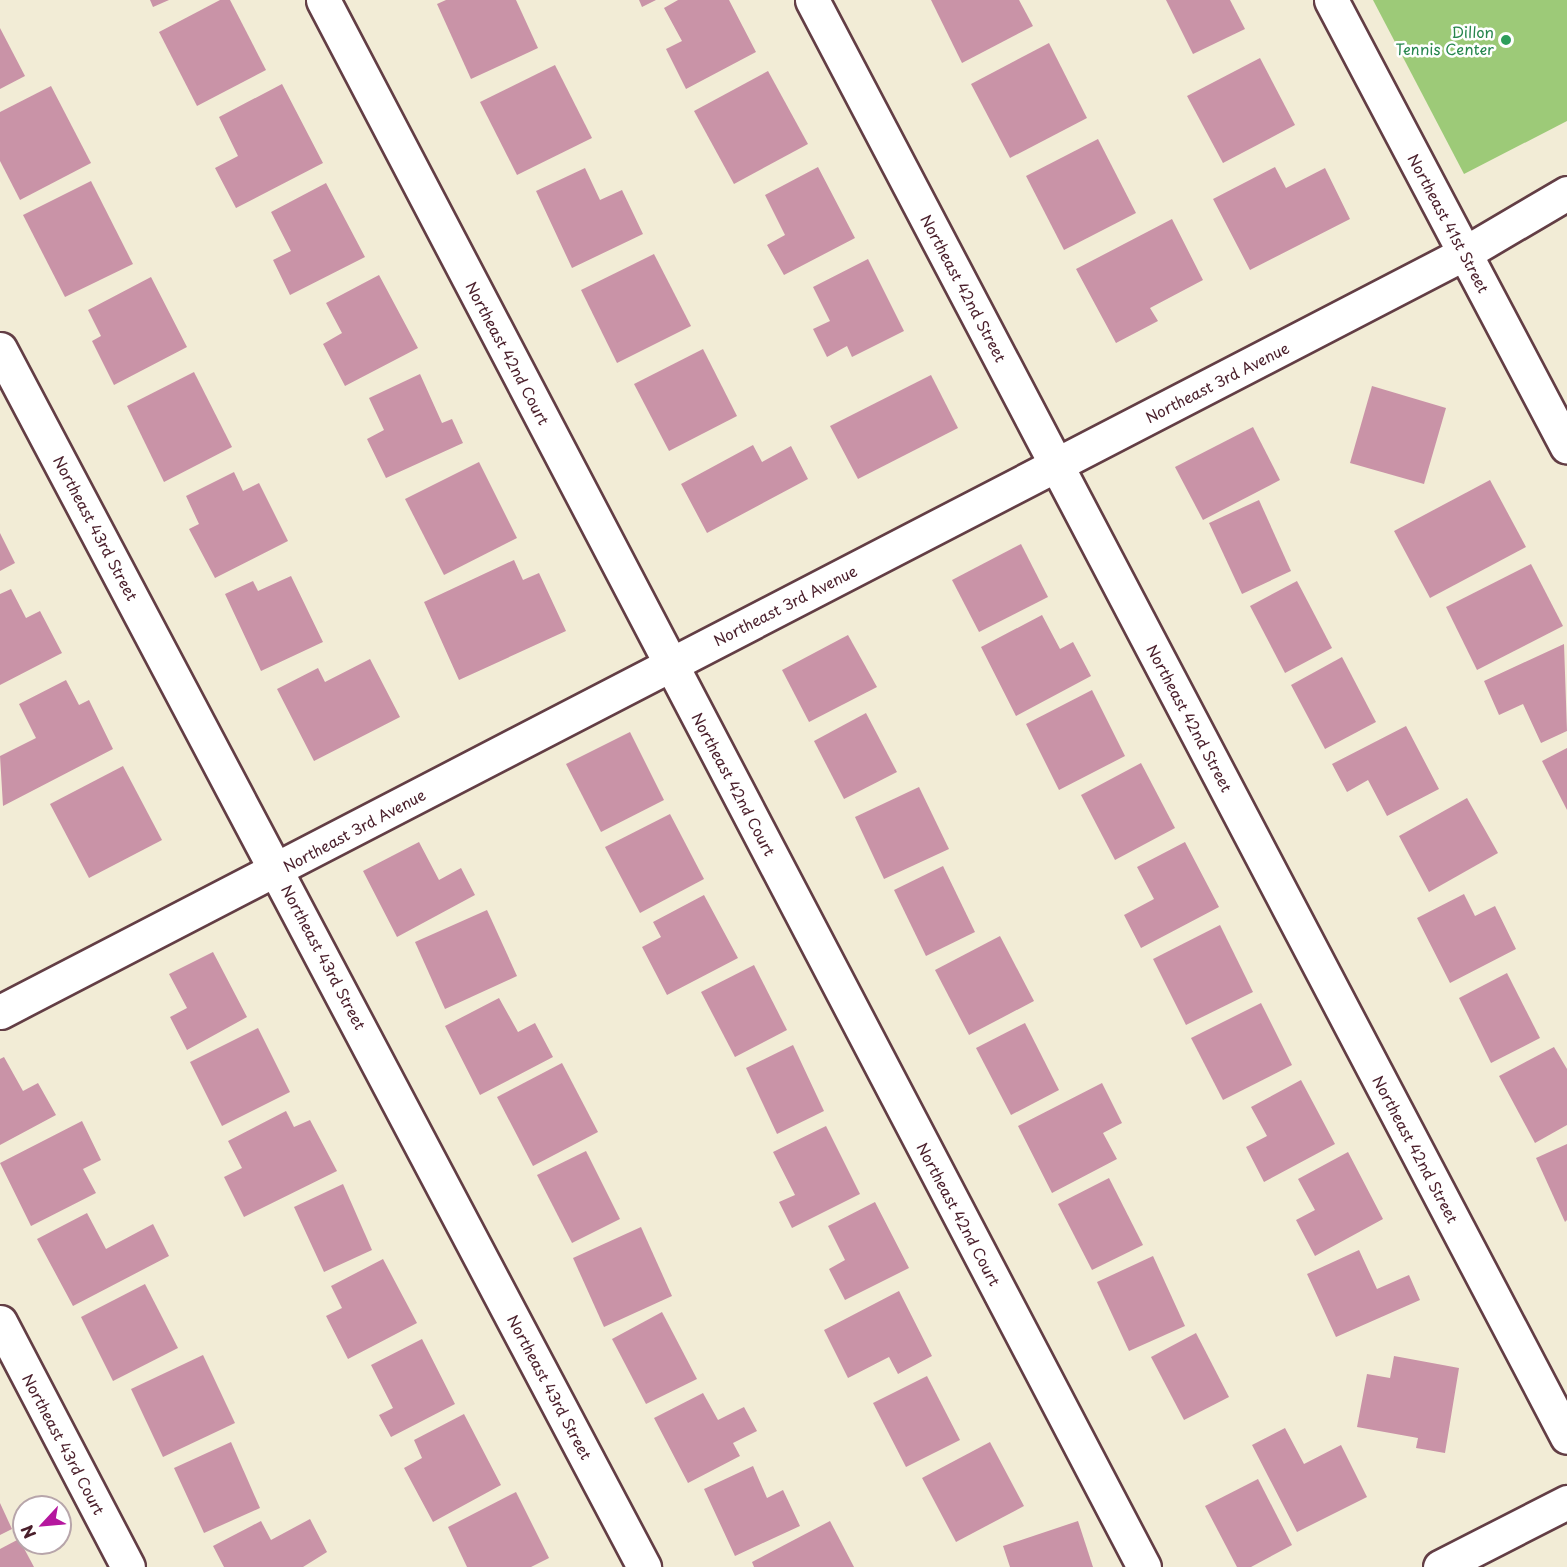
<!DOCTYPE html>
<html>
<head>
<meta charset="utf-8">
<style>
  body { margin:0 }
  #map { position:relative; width:1567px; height:1567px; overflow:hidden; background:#f2ecd6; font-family:"Playpen Sans",sans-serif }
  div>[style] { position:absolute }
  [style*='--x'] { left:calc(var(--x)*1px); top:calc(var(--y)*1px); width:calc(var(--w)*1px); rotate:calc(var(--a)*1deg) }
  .green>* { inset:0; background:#9dca78 }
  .building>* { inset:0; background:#c993a7 }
  .roads { filter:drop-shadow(2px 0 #633e45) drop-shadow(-2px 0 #633e45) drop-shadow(0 2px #633e45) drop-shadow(0 -2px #633e45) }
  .street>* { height:33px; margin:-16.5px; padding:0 16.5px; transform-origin:16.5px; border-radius:16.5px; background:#fff }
  .dots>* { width:16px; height:16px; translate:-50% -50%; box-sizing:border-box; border:3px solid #fff; border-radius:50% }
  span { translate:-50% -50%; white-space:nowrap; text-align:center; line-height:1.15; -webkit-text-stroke:5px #fff; paint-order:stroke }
  .leisure-label { font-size:15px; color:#27864d }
  .right { translate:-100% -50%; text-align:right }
  .street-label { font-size:15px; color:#4a1f2b }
  .north { position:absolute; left:12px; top:1495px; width:60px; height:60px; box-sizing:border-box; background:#fff; border:2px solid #b7a5aa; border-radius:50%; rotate:244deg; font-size:16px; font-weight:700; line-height:24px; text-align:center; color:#4a1f2b }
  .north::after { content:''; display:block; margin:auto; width:21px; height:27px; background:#b5179e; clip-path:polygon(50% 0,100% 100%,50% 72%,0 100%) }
</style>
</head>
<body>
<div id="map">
  <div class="green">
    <i style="clip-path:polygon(1373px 0,1567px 0,1567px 121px,1464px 174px)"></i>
  </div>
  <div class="building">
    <i style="clip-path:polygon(150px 0,169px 0,153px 7px)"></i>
    <i style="clip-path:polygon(220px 0,230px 0,266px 70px,197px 106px,159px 32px)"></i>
    <i style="clip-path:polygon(446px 0,516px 0,538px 48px,471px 79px,437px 4px)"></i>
    <i style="clip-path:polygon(639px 0,656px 0,642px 7px)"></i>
    <i style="clip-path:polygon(678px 0,729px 0,756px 52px,686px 89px,666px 49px,682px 41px,664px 8px)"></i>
    <i style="clip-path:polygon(931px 0,1019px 0,1033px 26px,962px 63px)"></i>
    <i style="clip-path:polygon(1166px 0,1230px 0,1245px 29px,1193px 54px)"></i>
    <i style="clip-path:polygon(0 28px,25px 76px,0 89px)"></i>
    <i style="clip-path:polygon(1049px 43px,1087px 118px,1010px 158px,971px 84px)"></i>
    <i style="clip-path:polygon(1260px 58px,1295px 125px,1223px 163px,1187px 96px)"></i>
    <i style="clip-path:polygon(555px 65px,592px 138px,517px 175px,480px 102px)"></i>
    <i style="clip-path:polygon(768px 71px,808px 144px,734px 184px,694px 111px)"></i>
    <i style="clip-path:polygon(282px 84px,323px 163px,236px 208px,215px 168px,238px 156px,219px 117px)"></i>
    <i style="clip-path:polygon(51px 86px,91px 163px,20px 200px,0 161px,0 112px)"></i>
    <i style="clip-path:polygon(1098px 139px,1136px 213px,1064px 250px,1026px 176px)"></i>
    <i style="clip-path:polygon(818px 167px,855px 238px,784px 275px,767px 245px,785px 235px,765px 195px)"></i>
    <i style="clip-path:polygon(1275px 167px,1286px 188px,1325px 168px,1350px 219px,1250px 270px,1213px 199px)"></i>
    <i style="clip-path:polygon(585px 168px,600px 200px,622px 190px,643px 234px,572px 268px,536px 191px)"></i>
    <i style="clip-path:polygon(91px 181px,133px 264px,65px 297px,23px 215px)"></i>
    <i style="clip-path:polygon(326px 183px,365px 257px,290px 295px,273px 260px,291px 251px,271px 212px)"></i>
    <i style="clip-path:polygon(1172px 219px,1203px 280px,1150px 308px,1158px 321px,1116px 343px,1076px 269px)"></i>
    <i style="clip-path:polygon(654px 254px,691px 326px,617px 363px,581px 290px)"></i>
    <i style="clip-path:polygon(868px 259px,904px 331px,852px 357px,847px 346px,827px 357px,813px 329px,830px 321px,813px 287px)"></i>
    <i style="clip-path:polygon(379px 275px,418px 348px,345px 386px,323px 344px,342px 333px,326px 303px)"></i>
    <i style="clip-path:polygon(151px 277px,187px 347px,114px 385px,92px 341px,101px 336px,88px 310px)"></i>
    <i style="clip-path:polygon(703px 349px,737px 416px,669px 451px,634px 384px)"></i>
    <i style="clip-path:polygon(194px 372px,232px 447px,164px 482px,127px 406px)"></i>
    <i style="clip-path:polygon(420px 374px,442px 423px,452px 419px,463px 443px,386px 478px,367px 439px,384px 430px,369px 398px)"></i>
    <i style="clip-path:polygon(931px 375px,958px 428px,858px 479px,830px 426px)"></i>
    <i style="clip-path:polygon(1372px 386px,1446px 408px,1424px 484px,1350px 463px)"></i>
    <i style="clip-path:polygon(1253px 427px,1280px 480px,1203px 520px,1175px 467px)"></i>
    <i style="clip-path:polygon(753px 445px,762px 462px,791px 446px,808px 479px,707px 533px,681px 484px)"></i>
    <i style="clip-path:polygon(479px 462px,517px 538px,444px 575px,405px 499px)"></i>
    <i style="clip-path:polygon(234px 472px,243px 491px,259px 483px,288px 541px,215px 578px,189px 529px,199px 524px,186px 496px)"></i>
    <i style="clip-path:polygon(1490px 480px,1526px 547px,1430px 598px,1394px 531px)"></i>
    <i style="clip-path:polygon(1259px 500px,1291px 571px,1242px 594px,1209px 523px)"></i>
    <i style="clip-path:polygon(0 533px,15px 563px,0 571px)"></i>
    <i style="clip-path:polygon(1021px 544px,1048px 597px,979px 632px,952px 580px)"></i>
    <i style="clip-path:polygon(514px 560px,523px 580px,539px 573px,566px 631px,459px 680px,424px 602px)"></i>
    <i style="clip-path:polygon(1531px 564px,1563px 626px,1477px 670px,1446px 607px)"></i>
    <i style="clip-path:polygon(291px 576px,323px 642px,261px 671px,225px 594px,253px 581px,258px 591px)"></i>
    <i style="clip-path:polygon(1297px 581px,1332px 648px,1285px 673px,1250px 606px)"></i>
    <i style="clip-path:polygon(11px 589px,26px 618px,40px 611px,62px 653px,0 685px,0 594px)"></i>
    <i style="clip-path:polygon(1042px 615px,1060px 649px,1073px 642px,1091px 676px,1016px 716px,981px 647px)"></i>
    <i style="clip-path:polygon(848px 635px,877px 687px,809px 722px,782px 670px)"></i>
    <i style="clip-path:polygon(1564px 644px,1567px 731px,1541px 743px,1523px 704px,1499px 715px,1484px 681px)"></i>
    <i style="clip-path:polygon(1342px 657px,1376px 722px,1325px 749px,1291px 685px)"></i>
    <i style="clip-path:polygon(370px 659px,400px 717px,314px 761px,277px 689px,318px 668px,325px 682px)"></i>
    <i style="clip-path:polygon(66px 680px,79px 705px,89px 700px,113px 749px,3px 806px,0 756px,36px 738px,19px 704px)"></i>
    <i style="clip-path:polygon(1092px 690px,1125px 756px,1059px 790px,1026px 724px)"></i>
    <i style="clip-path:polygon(866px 713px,897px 772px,844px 799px,814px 741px)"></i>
    <i style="clip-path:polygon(1406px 726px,1439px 789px,1387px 816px,1368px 780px,1347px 792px,1332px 764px)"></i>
    <i style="clip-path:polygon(630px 732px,664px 800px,601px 832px,566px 764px)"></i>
    <i style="clip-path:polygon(1567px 748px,1567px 810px,1542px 761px)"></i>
    <i style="clip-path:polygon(1141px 763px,1175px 828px,1115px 860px,1081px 795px)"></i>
    <i style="clip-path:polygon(123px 766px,162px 840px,89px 878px,50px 804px)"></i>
    <i style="clip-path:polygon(919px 787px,949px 849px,884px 879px,855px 817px)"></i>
    <i style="clip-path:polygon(1467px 798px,1498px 853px,1429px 892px,1399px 836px)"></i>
    <i style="clip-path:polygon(670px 814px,704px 879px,640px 913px,605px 847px)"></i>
    <i style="clip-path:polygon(419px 842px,439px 880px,461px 868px,475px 895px,397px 937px,363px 871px)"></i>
    <i style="clip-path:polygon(1185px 842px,1219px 907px,1141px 948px,1124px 915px,1154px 899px,1137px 867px)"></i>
    <i style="clip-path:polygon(943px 866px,975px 932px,926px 956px,894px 890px)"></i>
    <i style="clip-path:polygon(1464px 894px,1475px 916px,1495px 906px,1516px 949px,1450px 983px,1417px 918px)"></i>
    <i style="clip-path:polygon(704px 895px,738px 958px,667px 995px,642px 947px,661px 937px,653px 922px)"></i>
    <i style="clip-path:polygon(487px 910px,517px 976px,445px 1009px,415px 942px)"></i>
    <i style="clip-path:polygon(1220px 925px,1253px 992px,1186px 1025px,1153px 959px)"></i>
    <i style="clip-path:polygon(1000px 936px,1034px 1001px,969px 1035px,935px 970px)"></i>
    <i style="clip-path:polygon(213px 952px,247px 1017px,187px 1050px,170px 1017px,187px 1008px,169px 974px)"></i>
    <i style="clip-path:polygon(754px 965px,787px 1030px,735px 1057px,701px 992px)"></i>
    <i style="clip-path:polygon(1507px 973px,1540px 1038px,1491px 1063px,1459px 998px)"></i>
    <i style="clip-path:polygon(499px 998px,518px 1032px,535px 1023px,553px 1057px,480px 1095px,445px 1026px)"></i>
    <i style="clip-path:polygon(1261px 1003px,1292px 1065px,1223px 1100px,1191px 1038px)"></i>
    <i style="clip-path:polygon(1025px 1023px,1059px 1090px,1011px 1115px,976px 1048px)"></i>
    <i style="clip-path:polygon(258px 1028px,290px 1092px,222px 1126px,190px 1062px)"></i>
    <i style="clip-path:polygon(793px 1045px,824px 1111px,777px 1134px,746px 1068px)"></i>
    <i style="clip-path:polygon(1554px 1047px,1567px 1069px,1567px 1125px,1535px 1143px,1499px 1076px)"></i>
    <i style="clip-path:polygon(4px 1057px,23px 1091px,38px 1083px,56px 1115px,0 1145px,0 1059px)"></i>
    <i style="clip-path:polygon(562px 1063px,598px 1132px,533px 1166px,497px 1097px)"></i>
    <i style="clip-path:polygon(1301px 1080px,1335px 1144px,1264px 1182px,1246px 1147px,1267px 1136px,1251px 1107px)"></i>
    <i style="clip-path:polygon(1102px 1083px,1122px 1123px,1103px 1133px,1117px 1159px,1052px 1193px,1018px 1126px)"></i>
    <i style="clip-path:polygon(286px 1111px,294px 1127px,310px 1120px,337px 1171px,244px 1217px,224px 1177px,242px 1168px,228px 1141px)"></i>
    <i style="clip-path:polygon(82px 1121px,101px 1160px,83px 1169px,96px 1193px,31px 1226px,0 1163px)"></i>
    <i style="clip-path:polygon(826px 1126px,860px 1194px,792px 1228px,779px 1202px,795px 1195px,773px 1152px)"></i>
    <i style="clip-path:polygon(1567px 1144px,1567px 1220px,1565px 1222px,1536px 1158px)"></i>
    <i style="clip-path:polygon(586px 1151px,620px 1219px,572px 1243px,537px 1175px)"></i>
    <i style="clip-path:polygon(1348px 1152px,1383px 1219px,1315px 1256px,1296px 1220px,1315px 1210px,1298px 1179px)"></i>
    <i style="clip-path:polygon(1109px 1178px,1143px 1245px,1092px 1270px,1058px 1204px)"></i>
    <i style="clip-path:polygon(343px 1184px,372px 1250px,324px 1272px,294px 1207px)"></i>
    <i style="clip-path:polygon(875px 1202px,909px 1268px,845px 1300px,829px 1269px,845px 1260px,828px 1226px)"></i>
    <i style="clip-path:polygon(87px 1213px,106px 1249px,153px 1224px,169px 1256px,73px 1306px,37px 1239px)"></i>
    <i style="clip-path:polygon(641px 1227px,672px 1296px,604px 1327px,573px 1258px)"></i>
    <i style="clip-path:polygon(1359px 1250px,1377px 1289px,1409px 1275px,1420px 1300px,1336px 1337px,1307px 1274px)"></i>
    <i style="clip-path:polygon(1153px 1256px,1185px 1326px,1129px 1351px,1097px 1282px)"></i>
    <i style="clip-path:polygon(383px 1259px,417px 1323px,348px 1359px,326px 1316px,342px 1308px,331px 1286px)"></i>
    <i style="clip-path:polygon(145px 1284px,178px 1348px,113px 1381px,81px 1317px)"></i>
    <i style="clip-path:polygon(899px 1291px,932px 1356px,898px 1374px,889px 1357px,848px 1378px,824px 1330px)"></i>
    <i style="clip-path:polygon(662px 1312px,697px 1379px,646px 1404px,612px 1339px)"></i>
    <i style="clip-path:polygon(1196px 1333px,1229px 1397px,1184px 1420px,1151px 1357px)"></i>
    <i style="clip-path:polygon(422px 1339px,455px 1404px,391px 1437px,379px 1415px,393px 1408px,371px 1365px)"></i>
    <i style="clip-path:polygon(203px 1355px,235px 1423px,163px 1457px,131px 1389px)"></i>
    <i style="clip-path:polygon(1394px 1356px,1459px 1368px,1445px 1453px,1416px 1448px,1418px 1438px,1357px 1427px,1367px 1374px,1390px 1378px)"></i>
    <i style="clip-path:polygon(927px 1376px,960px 1440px,906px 1467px,873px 1403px)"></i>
    <i style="clip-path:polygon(703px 1393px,718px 1420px,744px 1407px,757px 1431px,733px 1443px,740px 1456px,688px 1483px,654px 1418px)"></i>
    <i style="clip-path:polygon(464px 1414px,501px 1485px,433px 1522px,404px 1468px,422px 1458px,414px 1440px)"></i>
    <i style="clip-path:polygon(1285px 1428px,1304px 1464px,1341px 1445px,1367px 1497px,1297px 1532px,1252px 1445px)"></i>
    <i style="clip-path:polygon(231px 1442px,260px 1508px,204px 1533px,174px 1468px)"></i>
    <i style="clip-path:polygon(990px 1442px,1024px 1506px,956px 1542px,922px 1478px)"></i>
    <i style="clip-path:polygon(753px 1466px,767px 1498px,783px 1490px,800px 1526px,735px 1556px,704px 1489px)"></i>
    <i style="clip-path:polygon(1258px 1479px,1292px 1545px,1251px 1567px,1237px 1567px,1205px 1506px)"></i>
    <i style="clip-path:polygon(516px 1492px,549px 1558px,531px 1567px,467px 1567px,448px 1527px)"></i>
    <i style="clip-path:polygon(0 1503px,12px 1529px,0 1535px)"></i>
    <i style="clip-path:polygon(310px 1519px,327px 1552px,303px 1567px,224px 1567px,213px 1546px,261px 1521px,271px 1540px)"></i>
    <i style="clip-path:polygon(830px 1521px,854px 1567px,754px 1567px,752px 1562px)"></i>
    <i style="clip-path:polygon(1078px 1521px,1093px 1567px,1010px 1567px,1003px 1546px)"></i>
    <i style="clip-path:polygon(19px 1539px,34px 1567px,0 1567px,0 1549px)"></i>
  </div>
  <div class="roads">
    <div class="street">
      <i style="--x:323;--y:0;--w:1769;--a:62.35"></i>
      <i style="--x:812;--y:0;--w:1623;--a:62.28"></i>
      <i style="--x:1331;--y:0;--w:505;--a:62.17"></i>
      <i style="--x:0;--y:349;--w:1378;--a:62.13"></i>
      <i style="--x:0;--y:1012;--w:1650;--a:-27.39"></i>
      <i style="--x:1465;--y:253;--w:118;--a:-30.5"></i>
      <i style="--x:0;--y:1322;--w:276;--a:62.4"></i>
      <i style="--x:1440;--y:1567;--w:143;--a:-27.1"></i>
    </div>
  </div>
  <div class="dots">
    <i style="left:1506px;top:40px;background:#2e9e5b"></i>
  </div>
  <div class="leisure-label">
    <span class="right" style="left:1494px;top:40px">Dillon<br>Tennis Center</span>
  </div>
  <div class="street-label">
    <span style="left:1449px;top:223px;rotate:62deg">Northeast 41st Street</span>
    <span style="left:964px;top:288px;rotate:62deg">Northeast 42nd Street</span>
    <span style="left:508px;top:353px;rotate:62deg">Northeast 42nd Court</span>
    <span style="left:1217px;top:382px;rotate:-27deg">Northeast 3rd Avenue</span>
    <span style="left:96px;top:528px;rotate:62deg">Northeast 43rd Street</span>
    <span style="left:785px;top:605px;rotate:-27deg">Northeast 3rd Avenue</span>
    <span style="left:1190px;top:718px;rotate:62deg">Northeast 42nd Street</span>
    <span style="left:734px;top:784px;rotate:62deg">Northeast 42nd Court</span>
    <span style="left:354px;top:830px;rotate:-28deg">Northeast 3rd Avenue</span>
    <span style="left:324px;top:957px;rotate:62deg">Northeast 43rd Street</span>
    <span style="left:1416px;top:1149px;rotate:62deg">Northeast 42nd Street</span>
    <span style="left:959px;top:1214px;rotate:62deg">Northeast 42nd Court</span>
    <span style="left:550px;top:1387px;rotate:62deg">Northeast 43rd Street</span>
    <span style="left:64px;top:1444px;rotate:62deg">Northeast 43rd Court</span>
  </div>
  <div class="north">N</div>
</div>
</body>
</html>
